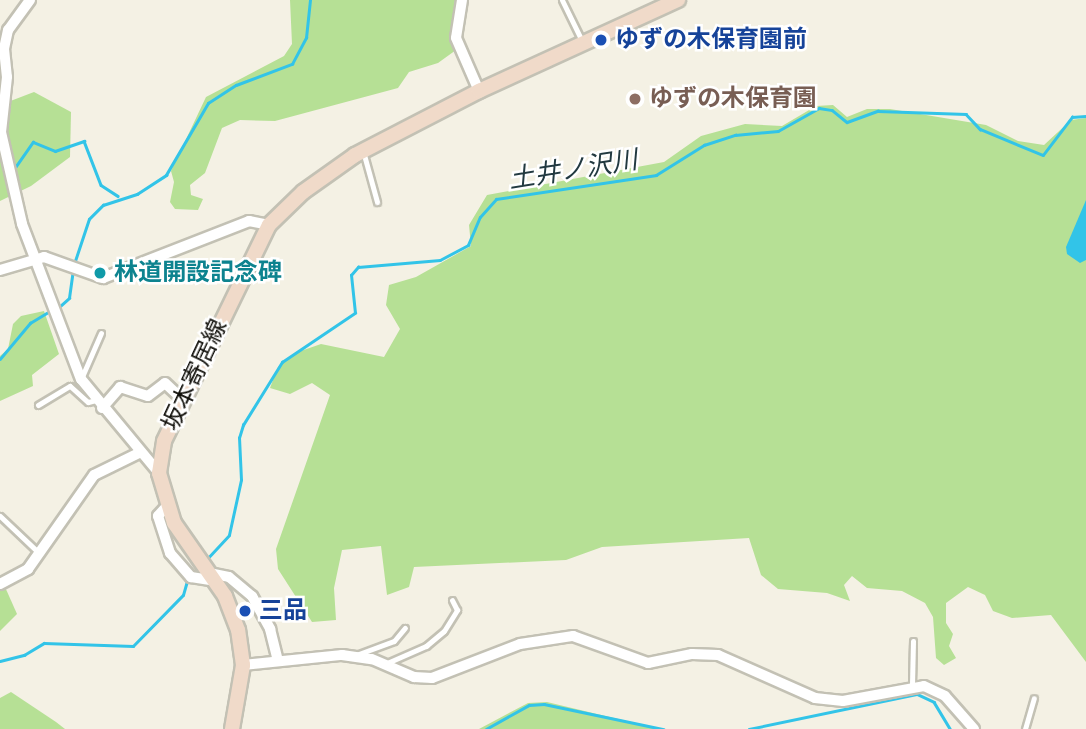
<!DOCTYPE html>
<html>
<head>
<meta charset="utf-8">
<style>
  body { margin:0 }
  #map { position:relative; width:1086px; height:729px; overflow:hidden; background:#f4f1e4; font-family:"Roboto Condensed","Noto Sans JP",sans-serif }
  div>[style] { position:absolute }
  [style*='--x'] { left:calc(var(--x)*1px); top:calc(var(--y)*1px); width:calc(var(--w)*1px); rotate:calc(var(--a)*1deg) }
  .green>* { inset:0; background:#b6e095 }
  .water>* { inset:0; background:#32c4e8 }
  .stream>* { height:2.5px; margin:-1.25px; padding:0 1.25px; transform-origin:1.25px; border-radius:1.25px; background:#32c4e8 }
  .roads { filter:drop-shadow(2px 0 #c3c1b4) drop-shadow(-2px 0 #c3c1b4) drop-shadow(0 2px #c3c1b4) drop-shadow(0 -2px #c3c1b4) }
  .lane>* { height:5px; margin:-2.5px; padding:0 2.5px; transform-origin:2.5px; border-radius:2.5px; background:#fff }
  .street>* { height:10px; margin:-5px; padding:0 5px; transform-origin:5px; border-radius:5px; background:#fff }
  .secondary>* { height:14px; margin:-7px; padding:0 7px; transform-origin:7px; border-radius:7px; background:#f0dac9 }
  .dots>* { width:19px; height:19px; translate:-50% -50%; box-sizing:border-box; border:4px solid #fff; border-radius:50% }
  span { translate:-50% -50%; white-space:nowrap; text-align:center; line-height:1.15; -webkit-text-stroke:5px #fff; paint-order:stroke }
  .transit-label { font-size:24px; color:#164399; font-weight:700 }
  .left { translate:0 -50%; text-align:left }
  .education-label { font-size:24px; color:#785e54; font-weight:700 }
  .culture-label { font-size:24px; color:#0d838f; font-weight:700 }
  .street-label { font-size:24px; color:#0f0e09 }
  .water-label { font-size:26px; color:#223940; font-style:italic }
</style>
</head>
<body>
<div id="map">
  <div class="green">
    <i style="clip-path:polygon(290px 0,455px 0,456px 50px,438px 63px,409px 72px,398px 88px,275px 121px,240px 120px,222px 128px,205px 173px,190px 185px,191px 195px,203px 199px,198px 210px,175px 209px,170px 202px,174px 182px,171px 171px,206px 97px,284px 56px,292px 44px)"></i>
    <i style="clip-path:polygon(34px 92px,71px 112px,70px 157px,31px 186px,0 201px,0 105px)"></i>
    <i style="clip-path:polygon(833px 105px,847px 117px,867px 109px,890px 109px,986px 125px,1018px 141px,1044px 145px,1071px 120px,1086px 118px,1086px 662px,1051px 615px,1012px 618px,993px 611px,985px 595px,968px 587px,946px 603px,946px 623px,953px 634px,949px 646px,956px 658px,944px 665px,936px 658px,933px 617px,925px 603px,902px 591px,867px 588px,852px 576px,844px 585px,850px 601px,827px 593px,778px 589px,761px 575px,749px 538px,602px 547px,566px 560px,414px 567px,409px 587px,387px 595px,381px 546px,342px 550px,334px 588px,336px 620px,312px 622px,278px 569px,276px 549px,330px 395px,312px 383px,290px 394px,270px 388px,278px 367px,295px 353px,321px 344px,384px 357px,400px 329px,386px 305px,389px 285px,416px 277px,471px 246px,469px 225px,487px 195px,664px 162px,701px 136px,745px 124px,782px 126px,816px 106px)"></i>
    <i style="clip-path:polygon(44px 311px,59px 354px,32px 375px,33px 386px,0 401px,0 356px,8px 349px,13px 324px,21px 316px)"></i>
    <i style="clip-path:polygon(5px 587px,17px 614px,0 631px,0 588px)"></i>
    <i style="clip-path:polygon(11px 692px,56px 722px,65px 729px,0 729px,0 698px)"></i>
    <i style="clip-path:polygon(547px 702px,597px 714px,661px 729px,479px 729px,528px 703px)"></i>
  </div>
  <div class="water">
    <i style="clip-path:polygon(1086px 200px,1086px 260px,1080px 263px,1067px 254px,1066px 247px)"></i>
  </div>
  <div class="stream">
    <i style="--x:14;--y:169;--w:33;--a:-55"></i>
    <i style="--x:33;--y:142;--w:24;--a:22"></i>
    <i style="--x:55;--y:151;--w:31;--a:-19"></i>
    <i style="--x:84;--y:141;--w:47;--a:68.9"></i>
    <i style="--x:101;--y:185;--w:20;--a:33"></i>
    <i style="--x:74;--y:264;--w:47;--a:-71.6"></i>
    <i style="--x:89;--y:219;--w:20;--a:-45"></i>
    <i style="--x:103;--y:205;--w:36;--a:-18"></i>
    <i style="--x:137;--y:194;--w:35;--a:-33"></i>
    <i style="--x:166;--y:175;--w:83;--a:-59.7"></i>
    <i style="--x:208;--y:103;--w:33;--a:-33"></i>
    <i style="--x:236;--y:85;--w:60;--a:-20.6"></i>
    <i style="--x:292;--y:64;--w:30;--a:-62"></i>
    <i style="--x:306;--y:38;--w:38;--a:-84"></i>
    <i style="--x:58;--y:308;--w:15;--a:-42"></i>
    <i style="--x:69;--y:298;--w:28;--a:-82"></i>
    <i style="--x:0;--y:359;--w:47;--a:-50.2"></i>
    <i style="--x:30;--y:323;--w:26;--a:-31"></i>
    <i style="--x:205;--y:561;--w:35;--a:-47"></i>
    <i style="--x:229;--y:535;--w:56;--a:-77.7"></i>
    <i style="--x:241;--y:480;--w:42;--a:-92.7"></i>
    <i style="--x:239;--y:438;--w:14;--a:-73"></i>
    <i style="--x:243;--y:425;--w:74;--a:-58.2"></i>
    <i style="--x:282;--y:362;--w:88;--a:-33.9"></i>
    <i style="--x:355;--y:313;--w:38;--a:-96"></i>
    <i style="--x:351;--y:275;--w:11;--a:-49"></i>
    <i style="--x:358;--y:267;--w:82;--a:-4.9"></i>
    <i style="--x:440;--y:260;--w:32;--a:-28"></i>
    <i style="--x:468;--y:245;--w:30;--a:-67"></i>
    <i style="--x:480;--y:217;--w:24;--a:-48"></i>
    <i style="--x:496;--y:199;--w:162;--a:-8.5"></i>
    <i style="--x:656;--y:175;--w:57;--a:-32"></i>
    <i style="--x:704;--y:145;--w:33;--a:-18"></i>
    <i style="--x:735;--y:135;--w:43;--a:-5.3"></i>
    <i style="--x:778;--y:131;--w:47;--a:-29.3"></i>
    <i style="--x:819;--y:108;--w:13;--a:9"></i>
    <i style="--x:832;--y:110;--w:19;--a:39"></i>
    <i style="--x:847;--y:122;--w:33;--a:-20"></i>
    <i style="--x:878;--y:111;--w:88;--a:2"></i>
    <i style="--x:966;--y:114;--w:21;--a:47"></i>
    <i style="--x:980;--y:129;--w:68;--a:22.4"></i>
    <i style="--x:1043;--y:155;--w:48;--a:-52.7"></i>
    <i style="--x:1072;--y:117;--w:14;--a:-4"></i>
    <i style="--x:0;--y:661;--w:25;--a:-14"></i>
    <i style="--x:24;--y:655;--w:23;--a:-31"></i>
    <i style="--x:44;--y:643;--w:89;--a:1.9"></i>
    <i style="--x:133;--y:646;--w:71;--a:-45.6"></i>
    <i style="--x:183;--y:595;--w:18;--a:-74"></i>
    <i style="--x:486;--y:729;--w:49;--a:-29.2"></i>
    <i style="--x:529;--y:705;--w:15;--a:-4"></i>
    <i style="--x:544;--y:704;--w:122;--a:11.9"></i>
    <i style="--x:749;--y:729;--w:172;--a:-11.8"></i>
    <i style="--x:917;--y:694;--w:19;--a:25"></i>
    <i style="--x:934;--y:702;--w:31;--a:59"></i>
  </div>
  <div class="roads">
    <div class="lane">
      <i style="--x:562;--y:0;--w:46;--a:64"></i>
      <i style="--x:363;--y:151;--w:53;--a:74.6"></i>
      <i style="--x:81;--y:379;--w:50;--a:-66.5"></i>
      <i style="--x:38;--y:405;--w:37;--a:-31"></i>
      <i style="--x:70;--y:386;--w:24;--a:42"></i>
      <i style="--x:88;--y:402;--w:8;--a:-14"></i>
      <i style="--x:0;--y:516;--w:55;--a:43.5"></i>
      <i style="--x:356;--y:655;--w:40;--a:-20.2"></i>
      <i style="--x:394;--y:641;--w:17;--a:-50"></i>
      <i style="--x:387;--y:663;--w:43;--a:-23.6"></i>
      <i style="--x:426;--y:646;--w:23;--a:-40"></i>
      <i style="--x:444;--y:631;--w:25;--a:-58"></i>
      <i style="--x:457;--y:610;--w:11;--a:-117"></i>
      <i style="--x:912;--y:685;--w:44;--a:-88.7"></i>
      <i style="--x:1025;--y:729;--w:32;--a:-74"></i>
    </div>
    <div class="street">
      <i style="--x:30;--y:0;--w:37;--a:126"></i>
      <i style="--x:8;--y:30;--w:19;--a:102"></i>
      <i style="--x:4;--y:49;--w:28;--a:84"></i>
      <i style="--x:7;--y:77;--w:55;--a:96.2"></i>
      <i style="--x:1;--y:132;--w:94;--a:77.1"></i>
      <i style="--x:22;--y:224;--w:166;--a:69.2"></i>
      <i style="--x:81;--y:379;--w:122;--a:50.3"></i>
      <i style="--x:462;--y:0;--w:38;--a:99"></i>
      <i style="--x:456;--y:38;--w:58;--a:66.5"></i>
      <i style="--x:0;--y:270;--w:46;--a:-16.5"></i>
      <i style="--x:44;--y:257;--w:63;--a:19.6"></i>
      <i style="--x:103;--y:278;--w:157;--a:-21.3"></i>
      <i style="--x:249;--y:221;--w:20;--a:11"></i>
      <i style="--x:102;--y:408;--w:28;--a:-49"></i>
      <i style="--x:120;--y:387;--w:29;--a:18"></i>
      <i style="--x:148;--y:396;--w:21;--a:-37"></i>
      <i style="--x:165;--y:383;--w:25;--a:43"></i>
      <i style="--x:166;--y:507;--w:12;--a:132"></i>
      <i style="--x:158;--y:516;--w:39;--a:72"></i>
      <i style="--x:170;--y:553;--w:32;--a:49"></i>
      <i style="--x:191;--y:577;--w:24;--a:9"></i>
      <i style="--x:209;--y:573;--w:20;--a:11"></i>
      <i style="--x:229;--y:577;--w:30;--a:40"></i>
      <i style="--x:252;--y:596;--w:38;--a:61"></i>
      <i style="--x:270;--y:629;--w:32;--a:76"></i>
      <i style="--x:0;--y:584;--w:32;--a:-28"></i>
      <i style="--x:28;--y:569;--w:115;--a:-54.9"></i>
      <i style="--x:94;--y:475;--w:50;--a:-26.1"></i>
      <i style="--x:243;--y:665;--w:100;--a:-5.8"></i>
      <i style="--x:342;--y:655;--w:30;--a:8"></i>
      <i style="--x:372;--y:659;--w:46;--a:23.2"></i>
      <i style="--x:414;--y:677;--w:18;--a:3"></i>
      <i style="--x:432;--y:678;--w:94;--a:-21.1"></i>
      <i style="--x:520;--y:644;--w:54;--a:-8.6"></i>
      <i style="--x:573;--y:636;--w:80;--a:19.8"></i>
      <i style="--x:648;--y:663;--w:45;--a:-11.6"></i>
      <i style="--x:692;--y:654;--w:26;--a:2"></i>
      <i style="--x:718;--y:655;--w:106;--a:23.9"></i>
      <i style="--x:815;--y:698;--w:28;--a:6"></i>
      <i style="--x:843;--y:701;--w:82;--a:-10.5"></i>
      <i style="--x:924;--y:686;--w:23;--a:25"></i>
      <i style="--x:945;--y:696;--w:44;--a:48.7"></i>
    </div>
    <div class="secondary">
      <i style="--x:232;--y:729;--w:65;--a:-80.2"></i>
      <i style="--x:243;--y:665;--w:35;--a:-98"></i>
      <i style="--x:238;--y:630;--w:36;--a:-111"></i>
      <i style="--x:225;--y:596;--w:89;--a:-124.9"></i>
      <i style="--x:174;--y:523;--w:52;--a:-106.7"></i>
      <i style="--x:159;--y:473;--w:32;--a:-81"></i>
      <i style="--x:164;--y:441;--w:240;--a:-64.1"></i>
      <i style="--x:269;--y:225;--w:47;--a:-44.1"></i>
      <i style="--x:303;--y:192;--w:64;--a:-35.4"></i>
      <i style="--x:355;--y:155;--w:140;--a:-27.3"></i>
      <i style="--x:479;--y:91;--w:219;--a:-24.6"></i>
    </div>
  </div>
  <div class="dots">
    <i style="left:601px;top:40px;background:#1a4fb4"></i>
    <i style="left:635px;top:99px;background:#8d6e63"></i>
    <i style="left:100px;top:273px;background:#0f9aa8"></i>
    <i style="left:245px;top:611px;background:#1a4fb4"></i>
  </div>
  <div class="transit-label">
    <span class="left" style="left:615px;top:40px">ゆずの木保育園前</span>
    <span class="left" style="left:259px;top:611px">三品</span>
  </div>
  <div class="education-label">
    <span class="left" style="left:649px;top:99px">ゆずの木保育園</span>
  </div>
  <div class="culture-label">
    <span class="left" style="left:114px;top:273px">林道開設記念碑</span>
  </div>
  <div class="street-label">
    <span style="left:195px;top:375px;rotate:-65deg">坂本寄居線</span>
  </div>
  <div class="water-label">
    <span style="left:573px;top:170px;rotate:-9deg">土井ノ沢川</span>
  </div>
</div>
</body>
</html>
